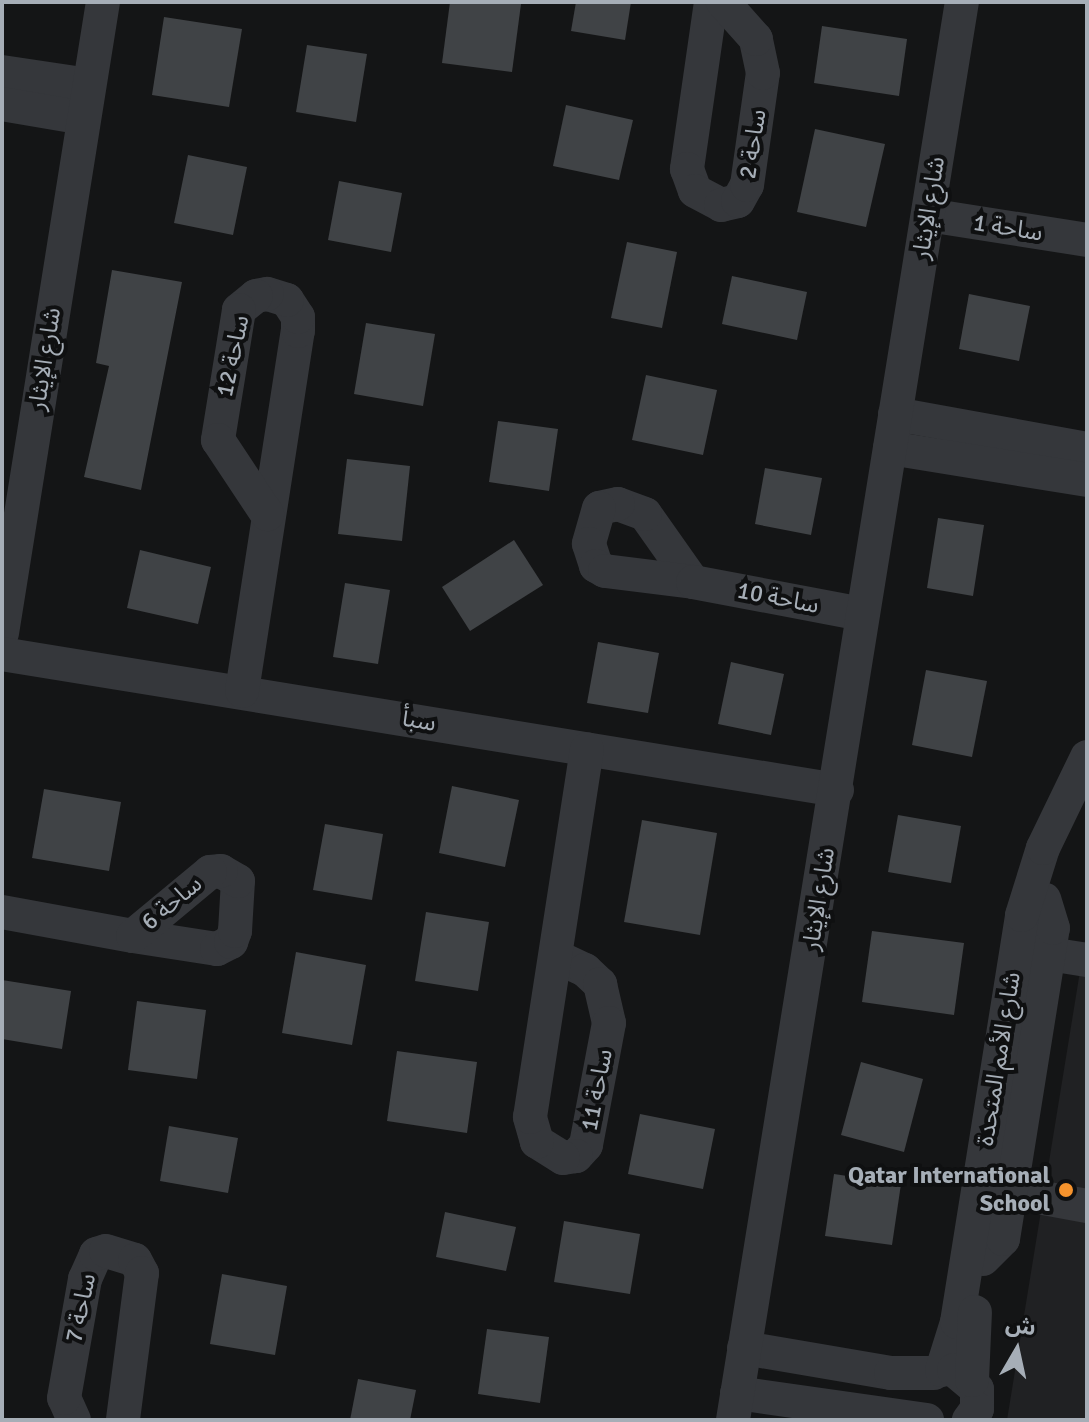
<!DOCTYPE html>
<html>
<head>
<meta charset="utf-8">
<style>
  body { margin:0 }
  #map { position:relative; width:1089px; height:1422px; overflow:hidden; background:#141516; font-family:Signika,"Noto Sans Arabic",sans-serif }
  div>[style] { position:absolute }
  [style*='--x'] { left:calc(var(--x)*1px); top:calc(var(--y)*1px); width:calc(var(--w)*1px); rotate:calc(var(--a)*1deg) }
  .built>* { inset:0; background:#202123 }
  .building>* { inset:0; background:#404346 }
  .minor>* { height:34px; margin:-17px; padding:0 17px; transform-origin:17px; border-radius:17px; background:#35373b }
  .dots>* { width:22px; height:22px; translate:-50% -50%; box-sizing:border-box; border:4px solid #0f1011; border-radius:50% }
  span { translate:-50% -50%; white-space:nowrap; text-align:center; line-height:1.15; -webkit-text-stroke:8px #0f1011; paint-order:stroke }
  .street-label { font-size:24px; color:#a6aeb7 }
  .poi-label { font-size:24px; color:#a6aeb7; font-weight:700 }
  .right { translate:-100% -50%; text-align:right }
  .frame { position:absolute; inset:0; border:4px solid #a6aeb7; pointer-events:none }
  .north { position:absolute; left:977px; top:1310px; width:80px; height:80px; -webkit-text-stroke:6px #0f1011; paint-order:stroke; rotate:9deg; font-size:22px; font-weight:700; line-height:32px; text-align:center; color:#a6aeb7 }
  .north::after { content:''; display:block; margin:auto; width:28px; height:36px; background:#a6aeb7; clip-path:polygon(50% 0,100% 100%,50% 72%,0 100%) }
</style>
</head>
<body>
<div id="map">
  <div class="built">
    <i style="clip-path:polygon(1087px 929px,1087px 1420px,1007px 1420px,1082px 959px)"></i>
  </div>
  <div class="building">
    <i style="clip-path:polygon(450px 2px,521px 4px,512px 72px,442px 63px)"></i>
    <i style="clip-path:polygon(576px 2px,631px 2px,625px 40px,571px 31px)"></i>
    <i style="clip-path:polygon(164px 17px,242px 29px,229px 107px,152px 95px)"></i>
    <i style="clip-path:polygon(822px 26px,907px 39px,899px 96px,814px 83px)"></i>
    <i style="clip-path:polygon(307px 45px,367px 54px,356px 122px,296px 112px)"></i>
    <i style="clip-path:polygon(566px 105px,633px 120px,619px 180px,553px 166px)"></i>
    <i style="clip-path:polygon(815px 129px,885px 144px,866px 227px,797px 212px)"></i>
    <i style="clip-path:polygon(188px 155px,247px 167px,233px 235px,174px 223px)"></i>
    <i style="clip-path:polygon(339px 181px,402px 193px,391px 252px,328px 240px)"></i>
    <i style="clip-path:polygon(627px 242px,677px 252px,662px 328px,611px 318px)"></i>
    <i style="clip-path:polygon(112px 270px,182px 282px,141px 490px,84px 477px,109px 366px,96px 363px)"></i>
    <i style="clip-path:polygon(732px 276px,807px 292px,797px 340px,722px 324px)"></i>
    <i style="clip-path:polygon(969px 294px,1030px 306px,1019px 361px,959px 349px)"></i>
    <i style="clip-path:polygon(366px 323px,435px 334px,423px 406px,354px 394px)"></i>
    <i style="clip-path:polygon(646px 375px,717px 390px,703px 455px,632px 440px)"></i>
    <i style="clip-path:polygon(498px 421px,558px 429px,549px 491px,489px 482px)"></i>
    <i style="clip-path:polygon(347px 459px,410px 466px,402px 541px,338px 534px)"></i>
    <i style="clip-path:polygon(765px 468px,822px 478px,811px 535px,755px 524px)"></i>
    <i style="clip-path:polygon(938px 518px,984px 525px,973px 596px,927px 588px)"></i>
    <i style="clip-path:polygon(514px 540px,543px 585px,470px 631px,442px 587px)"></i>
    <i style="clip-path:polygon(140px 550px,211px 567px,198px 624px,127px 608px)"></i>
    <i style="clip-path:polygon(345px 583px,390px 590px,378px 664px,333px 657px)"></i>
    <i style="clip-path:polygon(598px 642px,659px 653px,648px 713px,587px 703px)"></i>
    <i style="clip-path:polygon(731px 662px,784px 674px,771px 735px,718px 724px)"></i>
    <i style="clip-path:polygon(926px 670px,987px 681px,972px 757px,912px 745px)"></i>
    <i style="clip-path:polygon(452px 786px,519px 800px,505px 867px,439px 853px)"></i>
    <i style="clip-path:polygon(44px 789px,121px 802px,109px 871px,32px 858px)"></i>
    <i style="clip-path:polygon(898px 815px,961px 826px,951px 883px,888px 872px)"></i>
    <i style="clip-path:polygon(642px 820px,717px 833px,700px 935px,624px 922px)"></i>
    <i style="clip-path:polygon(325px 824px,383px 834px,372px 900px,313px 890px)"></i>
    <i style="clip-path:polygon(426px 912px,489px 922px,478px 991px,415px 981px)"></i>
    <i style="clip-path:polygon(872px 931px,964px 943px,954px 1015px,862px 1002px)"></i>
    <i style="clip-path:polygon(296px 952px,366px 965px,352px 1045px,282px 1033px)"></i>
    <i style="clip-path:polygon(2px 980px,71px 991px,62px 1049px,2px 1039px)"></i>
    <i style="clip-path:polygon(137px 1001px,206px 1010px,197px 1079px,128px 1070px)"></i>
    <i style="clip-path:polygon(397px 1051px,477px 1062px,467px 1133px,387px 1121px)"></i>
    <i style="clip-path:polygon(861px 1062px,923px 1079px,904px 1152px,841px 1135px)"></i>
    <i style="clip-path:polygon(640px 1114px,715px 1129px,703px 1189px,628px 1174px)"></i>
    <i style="clip-path:polygon(169px 1126px,238px 1138px,228px 1193px,160px 1181px)"></i>
    <i style="clip-path:polygon(834px 1174px,901px 1184px,892px 1245px,825px 1236px)"></i>
    <i style="clip-path:polygon(445px 1212px,516px 1227px,506px 1271px,436px 1257px)"></i>
    <i style="clip-path:polygon(564px 1221px,640px 1234px,630px 1294px,554px 1282px)"></i>
    <i style="clip-path:polygon(222px 1274px,287px 1286px,275px 1355px,210px 1344px)"></i>
    <i style="clip-path:polygon(487px 1329px,549px 1337px,540px 1403px,478px 1394px)"></i>
    <i style="clip-path:polygon(358px 1379px,416px 1390px,410px 1420px,350px 1420px)"></i>
  </div>
  <div class="minor">
    <i style="--x:711;--y:2;--w:169;--a:98.2"></i>
    <i style="--x:687;--y:169;--w:23;--a:70"></i>
    <i style="--x:695;--y:191;--w:30;--a:28"></i>
    <i style="--x:721;--y:205;--w:17;--a:-13"></i>
    <i style="--x:738;--y:201;--w:18;--a:-61"></i>
    <i style="--x:747;--y:185;--w:113;--a:-81.9"></i>
    <i style="--x:763;--y:73;--w:35;--a:-102"></i>
    <i style="--x:756;--y:39;--w:50;--a:-131.7"></i>
    <i style="--x:2;--y:72;--w:88;--a:8.5"></i>
    <i style="--x:2;--y:104;--w:83;--a:9.7"></i>
    <i style="--x:928;--y:215;--w:161;--a:8.9"></i>
    <i style="--x:895;--y:414;--w:195;--a:10.3"></i>
    <i style="--x:890;--y:448;--w:200;--a:9.2"></i>
    <i style="--x:693;--y:582;--w:83;--a:-125.2"></i>
    <i style="--x:645;--y:514;--w:29;--a:-160"></i>
    <i style="--x:618;--y:504;--w:19;--a:168"></i>
    <i style="--x:599;--y:508;--w:37;--a:106"></i>
    <i style="--x:589;--y:544;--w:23;--a:72"></i>
    <i style="--x:596;--y:566;--w:10;--a:29"></i>
    <i style="--x:605;--y:571;--w:89;--a:7.1"></i>
    <i style="--x:693;--y:582;--w:172;--a:10.7"></i>
    <i style="--x:2;--y:633;--w:639;--a:-80.91"></i>
    <i style="--x:2;--y:654;--w:846;--a:9.25"></i>
    <i style="--x:242;--y:691;--w:364;--a:-81.2"></i>
    <i style="--x:298;--y:331;--w:14;--a:-90"></i>
    <i style="--x:298;--y:317;--w:20;--a:-123"></i>
    <i style="--x:287;--y:300;--w:21;--a:-163"></i>
    <i style="--x:267;--y:294;--w:11;--a:170"></i>
    <i style="--x:256;--y:296;--w:22;--a:141"></i>
    <i style="--x:239;--y:310;--w:132;--a:99.2"></i>
    <i style="--x:218;--y:440;--w:89;--a:56.5"></i>
    <i style="--x:2;--y:912;--w:133;--a:10.4"></i>
    <i style="--x:133;--y:936;--w:85;--a:8.8"></i>
    <i style="--x:217;--y:949;--w:16;--a:-27"></i>
    <i style="--x:231;--y:942;--w:12;--a:-70"></i>
    <i style="--x:235;--y:931;--w:50;--a:-86.6"></i>
    <i style="--x:238;--y:881;--w:20;--a:-150"></i>
    <i style="--x:221;--y:871;--w:11;--a:175"></i>
    <i style="--x:210;--y:872;--w:100;--a:140.3"></i>
    <i style="--x:1049;--y:954;--w:38;--a:9"></i>
    <i style="--x:557;--y:957;--w:31;--a:25"></i>
    <i style="--x:585;--y:970;--w:21;--a:43"></i>
    <i style="--x:600;--y:984;--w:40;--a:77"></i>
    <i style="--x:609;--y:1023;--w:124;--a:100.7"></i>
    <i style="--x:586;--y:1145;--w:15;--a:132"></i>
    <i style="--x:576;--y:1156;--w:13;--a:171"></i>
    <i style="--x:563;--y:1158;--w:31;--a:-148"></i>
    <i style="--x:537;--y:1142;--w:26;--a:-106"></i>
    <i style="--x:530;--y:1117;--w:372;--a:-81.2"></i>
    <i style="--x:1010;--y:1192;--w:78;--a:10.3"></i>
    <i style="--x:983;--y:1259;--w:28;--a:-45"></i>
    <i style="--x:1003;--y:1239;--w:315;--a:-80.9"></i>
    <i style="--x:1053;--y:928;--w:30;--a:-107"></i>
    <i style="--x:744;--y:1348;--w:149;--a:9.7"></i>
    <i style="--x:891;--y:1373;--w:43;--a:0"></i>
    <i style="--x:942;--y:1370;--w:50;--a:-72.6"></i>
    <i style="--x:957;--y:1322;--w:412;--a:-80.9"></i>
    <i style="--x:1022;--y:915;--w:70;--a:-72.6"></i>
    <i style="--x:1043;--y:848;--w:101;--a:-64.2"></i>
    <i style="--x:954;--y:1370;--w:30;--a:40"></i>
    <i style="--x:977;--y:1389;--w:20;--a:90"></i>
    <i style="--x:977;--y:1409;--w:14;--a:126"></i>
    <i style="--x:972;--y:1380;--w:68;--a:-87.5"></i>
    <i style="--x:737;--y:1393;--w:192;--a:8.1"></i>
    <i style="--x:74;--y:1420;--w:24;--a:-114"></i>
    <i style="--x:64;--y:1398;--w:121;--a:-80"></i>
    <i style="--x:85;--y:1279;--w:27;--a:-66"></i>
    <i style="--x:96;--y:1254;--w:10;--a:-17"></i>
    <i style="--x:106;--y:1251;--w:30;--a:17"></i>
    <i style="--x:135;--y:1260;--w:15;--a:62"></i>
    <i style="--x:142;--y:1273;--w:148;--a:97.4"></i>
    <i style="--x:733;--y:1420;--w:1436;--a:-80.83"></i>
  </div>
  <div class="dots">
    <i style="left:1066px;top:1190px;background:#f5932d"></i>
  </div>
  <div class="street-label">
    <span style="left:753px;top:144px;rotate:-81deg">ساحة 2</span>
    <span style="left:929px;top:208px;rotate:-81deg">شارع الإيثار</span>
    <span style="left:1008px;top:228px;rotate:9deg">ساحة 1</span>
    <span style="left:233px;top:356px;rotate:-78deg">ساحة 12</span>
    <span style="left:45px;top:359px;rotate:-81deg">شارع الإيثار</span>
    <span style="left:778px;top:598px;rotate:11deg">ساحة 10</span>
    <span style="left:419px;top:721px;rotate:10deg">سبأ</span>
    <span style="left:819px;top:899px;rotate:-81deg">شارع الإيثار</span>
    <span style="left:172px;top:903px;rotate:-40deg">ساحة 6</span>
    <span style="left:999px;top:1059px;rotate:-81deg">شارع الأمم المتحدة</span>
    <span style="left:597px;top:1090px;rotate:-79deg">ساحة 11</span>
    <span style="left:81px;top:1308px;rotate:-78deg">ساحة 7</span>
  </div>
  <div class="poi-label">
    <span class="right" style="left:1050px;top:1190px">Qatar International<br>School</span>
  </div>
  <div class="frame"></div>
  <div class="north">ش</div>
</div>
</body>
</html>
